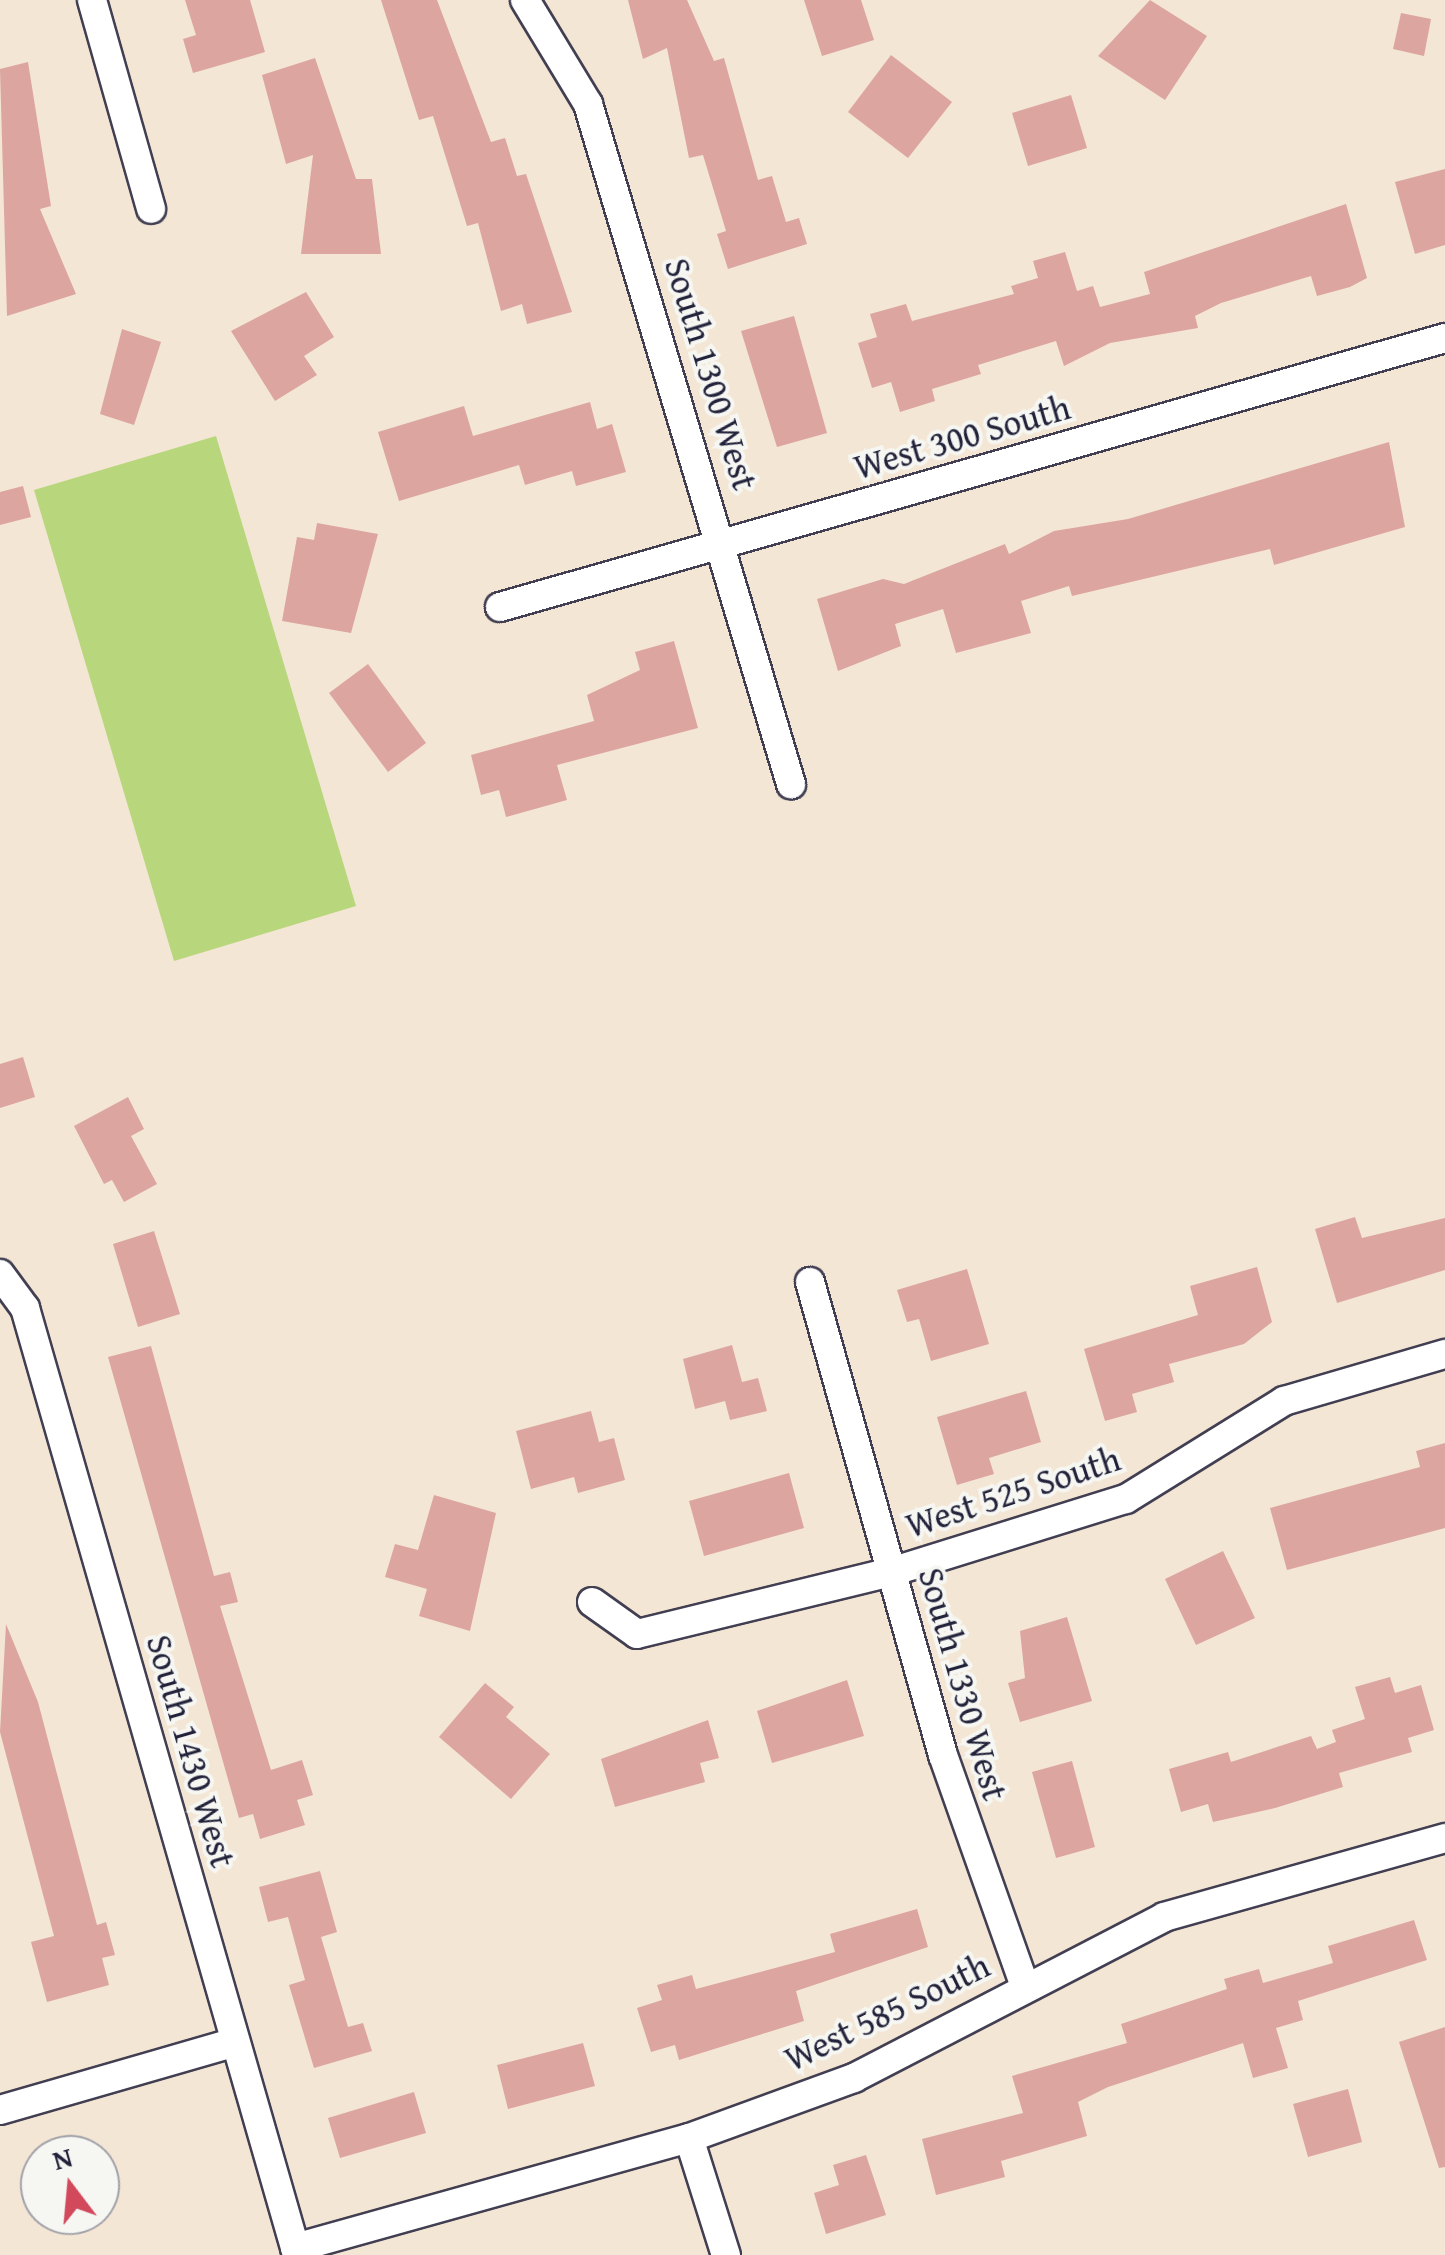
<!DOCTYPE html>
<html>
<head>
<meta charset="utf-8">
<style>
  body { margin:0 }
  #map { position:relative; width:1445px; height:2255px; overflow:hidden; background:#f4e6d4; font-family:"Gentium Book Plus",serif }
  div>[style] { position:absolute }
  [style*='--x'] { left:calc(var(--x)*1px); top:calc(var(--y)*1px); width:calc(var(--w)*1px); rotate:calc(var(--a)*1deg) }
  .green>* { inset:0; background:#b8d67c }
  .building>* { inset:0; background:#dca5a0 }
  .roads { filter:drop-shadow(2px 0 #423f52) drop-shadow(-2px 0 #423f52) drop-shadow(0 2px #423f52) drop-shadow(0 -2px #423f52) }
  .minor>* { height:28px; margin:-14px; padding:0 14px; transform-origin:14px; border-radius:14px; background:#fff }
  span { translate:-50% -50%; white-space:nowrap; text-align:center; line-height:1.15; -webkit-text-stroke:8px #f6f6f2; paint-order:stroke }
  .street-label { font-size:35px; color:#22223b }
  .north { position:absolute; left:20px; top:2135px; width:100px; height:100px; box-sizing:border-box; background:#f6f6f2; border:2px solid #a1a1a9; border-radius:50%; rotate:344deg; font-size:28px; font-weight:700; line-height:40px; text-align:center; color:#22223b }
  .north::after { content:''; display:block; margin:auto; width:35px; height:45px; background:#d1495b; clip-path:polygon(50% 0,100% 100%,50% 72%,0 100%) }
</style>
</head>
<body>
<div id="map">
  <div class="green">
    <i style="clip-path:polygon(216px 436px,356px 906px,174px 961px,34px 490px)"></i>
  </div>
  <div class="building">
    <i style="clip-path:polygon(185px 0,250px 0,265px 52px,193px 73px,183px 39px,196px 35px)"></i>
    <i style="clip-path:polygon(381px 0,437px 0,491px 142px,505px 138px,517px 176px,526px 174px,572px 312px,527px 324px,522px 304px,501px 311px,478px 223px,467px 226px,433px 116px,419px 120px)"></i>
    <i style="clip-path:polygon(628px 0,687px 0,714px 61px,724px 58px,758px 180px,772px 176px,786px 222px,799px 218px,807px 244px,728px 269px,717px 234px,726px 231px,703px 155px,689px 158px,667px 48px,643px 59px)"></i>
    <i style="clip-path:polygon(804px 0,861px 0,874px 40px,822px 56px)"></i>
    <i style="clip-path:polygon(1150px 0,1207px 36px,1165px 100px,1098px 56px)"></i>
    <i style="clip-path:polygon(1401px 13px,1431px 19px,1424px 56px,1393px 49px)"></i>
    <i style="clip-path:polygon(891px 55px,952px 102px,908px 158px,848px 112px)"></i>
    <i style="clip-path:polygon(315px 58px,356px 179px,372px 179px,381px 254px,301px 254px,313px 155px,286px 164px,262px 75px)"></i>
    <i style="clip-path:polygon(28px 62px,51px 206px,40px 209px,76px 294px,7px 316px,0 69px)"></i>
    <i style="clip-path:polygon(1071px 95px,1087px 148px,1028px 166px,1012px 113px)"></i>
    <i style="clip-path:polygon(1445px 169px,1445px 245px,1415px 254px,1395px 182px)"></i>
    <i style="clip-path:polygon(1346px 204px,1367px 278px,1350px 287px,1317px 296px,1311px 276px,1221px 303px,1195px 316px,1198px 328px,1110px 343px,1064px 366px,1056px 341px,978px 365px,981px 374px,932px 389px,935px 401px,900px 412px,891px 382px,872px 388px,858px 343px,877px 337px,870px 314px,906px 304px,912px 321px,1014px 294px,1011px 286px,1038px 278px,1033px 261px,1065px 252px,1077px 291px,1093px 286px,1100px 307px,1150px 294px,1144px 272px)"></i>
    <i style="clip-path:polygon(306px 292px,334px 337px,304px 356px,317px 375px,275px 401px,231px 331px)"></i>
    <i style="clip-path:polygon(794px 316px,827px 433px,777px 447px,741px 331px)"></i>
    <i style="clip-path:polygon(122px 329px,161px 342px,134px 425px,100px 414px)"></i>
    <i style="clip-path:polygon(590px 402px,597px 429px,612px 424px,626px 472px,576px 486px,572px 471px,525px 485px,519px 465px,399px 501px,378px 432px,464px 406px,473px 436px)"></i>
    <i style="clip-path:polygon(1389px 442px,1405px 527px,1274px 565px,1270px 549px,1072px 596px,1069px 586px,1021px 601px,1031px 633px,956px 653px,943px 609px,895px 624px,901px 646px,838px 671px,817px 599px,883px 579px,904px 584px,1005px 544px,1009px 554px,1054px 531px,1128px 519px)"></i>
    <i style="clip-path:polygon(23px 486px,31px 517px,0 525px,0 492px)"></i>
    <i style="clip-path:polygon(317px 523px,378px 534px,351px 633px,282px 621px,297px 537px,314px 540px)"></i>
    <i style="clip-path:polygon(674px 641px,698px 728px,557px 765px,567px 800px,506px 817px,499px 790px,481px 795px,471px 755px,594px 721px,587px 695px,640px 670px,635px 652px)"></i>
    <i style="clip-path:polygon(368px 664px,426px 743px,388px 772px,329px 693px)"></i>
    <i style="clip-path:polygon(23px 1057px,35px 1097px,0 1108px,0 1064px)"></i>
    <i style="clip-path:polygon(128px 1097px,144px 1129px,131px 1136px,157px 1184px,124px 1202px,112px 1180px,104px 1184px,74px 1126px)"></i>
    <i style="clip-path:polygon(1355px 1217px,1362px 1238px,1445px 1218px,1445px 1270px,1337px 1303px,1315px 1229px)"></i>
    <i style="clip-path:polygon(154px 1231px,180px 1314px,138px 1327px,113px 1244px)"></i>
    <i style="clip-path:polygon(1257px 1267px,1272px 1322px,1244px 1344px,1169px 1364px,1174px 1382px,1132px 1394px,1137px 1412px,1105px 1421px,1084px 1349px,1198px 1315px,1190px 1286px)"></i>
    <i style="clip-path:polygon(967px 1269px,989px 1344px,931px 1361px,919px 1319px,907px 1322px,897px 1290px)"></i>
    <i style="clip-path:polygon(732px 1345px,742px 1382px,758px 1378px,767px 1411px,730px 1420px,725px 1401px,695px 1409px,683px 1359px)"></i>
    <i style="clip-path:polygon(151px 1346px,214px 1576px,230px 1572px,238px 1602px,220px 1606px,271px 1770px,302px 1760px,313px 1795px,297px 1800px,305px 1825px,260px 1839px,253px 1814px,239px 1818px,108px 1357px)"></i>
    <i style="clip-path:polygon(1026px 1391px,1041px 1442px,989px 1458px,994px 1474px,957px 1485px,937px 1417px)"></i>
    <i style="clip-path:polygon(591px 1411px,599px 1442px,614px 1438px,625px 1480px,578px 1493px,574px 1477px,531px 1489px,516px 1431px)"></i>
    <i style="clip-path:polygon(1445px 1443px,1445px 1528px,1287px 1570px,1270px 1508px,1420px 1467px,1416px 1451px)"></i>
    <i style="clip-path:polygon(789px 1473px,804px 1528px,704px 1556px,689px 1501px)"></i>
    <i style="clip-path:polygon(434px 1495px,496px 1513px,470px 1631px,419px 1616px,427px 1589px,385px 1577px,395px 1544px,418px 1550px)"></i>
    <i style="clip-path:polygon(1223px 1551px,1255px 1618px,1196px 1645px,1165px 1579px)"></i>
    <i style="clip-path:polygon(1067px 1617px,1092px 1701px,1020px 1722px,1008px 1683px,1025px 1678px,1020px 1631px)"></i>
    <i style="clip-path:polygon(6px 1624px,38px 1702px,97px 1925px,106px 1922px,115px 1955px,102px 1958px,109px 1985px,47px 2002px,31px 1942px,54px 1936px,0 1732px)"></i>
    <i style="clip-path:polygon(1390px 1677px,1395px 1693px,1421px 1685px,1434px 1730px,1408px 1738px,1412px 1752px,1339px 1773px,1343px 1787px,1275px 1808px,1213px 1822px,1208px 1804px,1181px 1812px,1169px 1769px,1228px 1752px,1231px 1762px,1311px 1736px,1317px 1749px,1336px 1742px,1332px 1730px,1365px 1719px,1355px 1687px)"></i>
    <i style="clip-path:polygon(847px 1680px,864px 1736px,772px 1763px,757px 1711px)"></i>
    <i style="clip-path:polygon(485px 1683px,514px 1707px,506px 1717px,550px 1754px,511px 1799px,439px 1737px)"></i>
    <i style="clip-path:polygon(708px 1720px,719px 1758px,700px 1763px,705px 1782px,615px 1807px,601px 1759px)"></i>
    <i style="clip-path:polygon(1072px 1761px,1095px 1847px,1056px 1858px,1032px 1772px)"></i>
    <i style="clip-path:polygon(320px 1871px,337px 1932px,321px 1937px,348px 2027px,363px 2023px,372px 2051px,314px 2068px,289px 1985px,305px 1980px,288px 1917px,268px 1922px,259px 1887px)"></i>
    <i style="clip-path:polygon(917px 1909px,928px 1947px,796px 1991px,804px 2021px,679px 2060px,675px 2045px,651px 2052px,637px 2008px,662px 2000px,657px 1985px,692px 1975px,696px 1989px,835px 1952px,830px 1934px)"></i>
    <i style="clip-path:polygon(1414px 1920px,1427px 1960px,1298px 2001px,1303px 2020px,1276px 2028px,1288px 2068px,1253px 2078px,1243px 2043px,1108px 2087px,1078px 2102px,1087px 2136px,1001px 2161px,1005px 2177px,936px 2195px,922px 2139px,1023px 2113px,1012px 2076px,1127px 2043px,1121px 2024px,1227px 1989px,1224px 1979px,1259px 1969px,1263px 1983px,1333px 1963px,1328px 1946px)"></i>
    <i style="clip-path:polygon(1445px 2027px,1445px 2167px,1439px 2168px,1399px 2042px)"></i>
    <i style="clip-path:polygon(583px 2043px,595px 2086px,508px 2109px,497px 2065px)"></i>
    <i style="clip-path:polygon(1348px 2089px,1362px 2142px,1308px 2157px,1293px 2104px)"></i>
    <i style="clip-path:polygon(414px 2092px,426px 2133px,340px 2158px,328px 2118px)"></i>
    <i style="clip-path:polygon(866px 2155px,886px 2215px,826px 2234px,814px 2193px,839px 2185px,833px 2165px)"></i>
  </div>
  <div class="roads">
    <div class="minor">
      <i style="--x:92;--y:0;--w:217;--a:74.2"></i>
      <i style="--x:525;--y:0;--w:122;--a:58.8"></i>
      <i style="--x:588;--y:104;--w:710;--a:73.38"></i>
      <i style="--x:500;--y:607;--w:983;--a:-15.89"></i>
      <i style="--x:0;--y:1274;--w:42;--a:53.7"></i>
      <i style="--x:25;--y:1308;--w:985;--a:73.97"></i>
      <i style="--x:810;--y:1282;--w:491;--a:74.3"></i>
      <i style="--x:943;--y:1755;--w:246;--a:70.5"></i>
      <i style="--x:592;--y:1602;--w:55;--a:35.4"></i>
      <i style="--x:637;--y:1634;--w:261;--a:-13.7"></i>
      <i style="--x:891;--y:1572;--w:246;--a:-17.3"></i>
      <i style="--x:1126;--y:1499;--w:186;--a:-31.8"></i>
      <i style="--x:1284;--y:1401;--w:168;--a:-16.3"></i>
      <i style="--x:0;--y:2110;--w:245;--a:-16.1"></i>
      <i style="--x:689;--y:2138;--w:123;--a:72.5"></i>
      <i style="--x:295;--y:2248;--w:409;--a:-15.6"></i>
      <i style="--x:689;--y:2138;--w:176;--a:-20"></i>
      <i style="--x:854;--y:2078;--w:349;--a:-27.4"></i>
      <i style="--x:1164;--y:1917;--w:292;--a:-15.7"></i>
    </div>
  </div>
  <div class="street-label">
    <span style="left:711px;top:374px;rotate:73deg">South 1300 West</span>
    <span style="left:962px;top:437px;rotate:-16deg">West 300 South</span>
    <span style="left:1013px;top:1492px;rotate:-18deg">West 525 South</span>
    <span style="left:963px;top:1684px;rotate:74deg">South 1330 West</span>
    <span style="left:191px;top:1751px;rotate:74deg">South 1430 West</span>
    <span style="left:887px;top:2012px;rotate:-26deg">West 585 South</span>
  </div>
  <div class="north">N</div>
</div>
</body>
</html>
